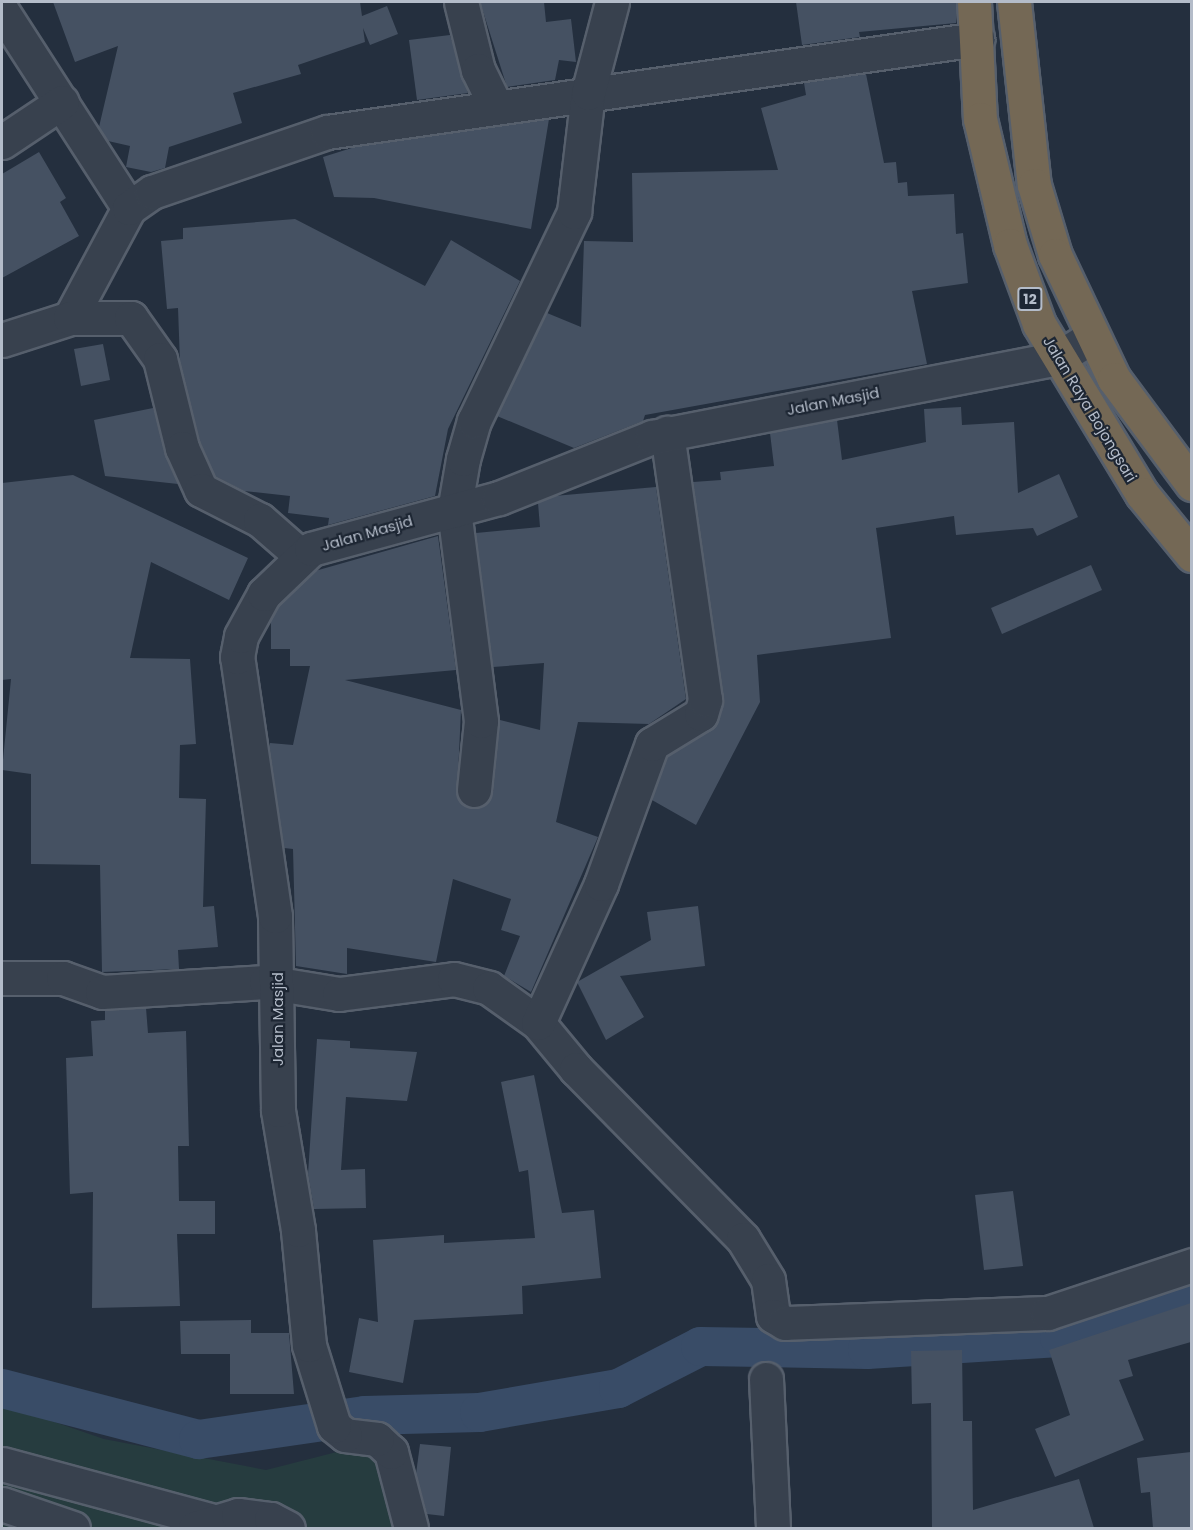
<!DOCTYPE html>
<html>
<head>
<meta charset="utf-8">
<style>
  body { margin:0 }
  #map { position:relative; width:1193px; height:1530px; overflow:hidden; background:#242f3e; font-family:Poppins,sans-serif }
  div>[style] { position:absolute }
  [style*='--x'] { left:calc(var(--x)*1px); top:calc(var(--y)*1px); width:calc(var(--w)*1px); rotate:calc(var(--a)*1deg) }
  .green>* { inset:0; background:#263c3f }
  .canal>* { height:39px; margin:-19.5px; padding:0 19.5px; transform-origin:19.5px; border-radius:19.5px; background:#394c67 }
  .building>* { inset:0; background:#455162 }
  .roads { filter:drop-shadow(2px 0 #565f6c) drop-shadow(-2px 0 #565f6c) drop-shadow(0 2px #565f6c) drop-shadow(0 -2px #565f6c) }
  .minor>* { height:33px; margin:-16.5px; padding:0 16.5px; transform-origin:16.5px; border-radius:16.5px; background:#38414e }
  .highway>* { height:33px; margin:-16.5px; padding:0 16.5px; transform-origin:16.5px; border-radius:16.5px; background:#746855 }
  span { translate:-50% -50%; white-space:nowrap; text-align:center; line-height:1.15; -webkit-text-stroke:4.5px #1d2633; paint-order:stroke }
  .shield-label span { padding:2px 4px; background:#1d2633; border:2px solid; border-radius:4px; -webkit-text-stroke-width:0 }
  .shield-label { font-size:14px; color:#b4bcc9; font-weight:700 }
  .street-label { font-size:15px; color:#b4bcc9 }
  .frame { position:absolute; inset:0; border:3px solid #b4bcc9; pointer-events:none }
</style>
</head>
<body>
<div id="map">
  <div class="green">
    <i style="clip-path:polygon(2px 1404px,104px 1439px,266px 1470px,376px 1442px,415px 1528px,2px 1528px)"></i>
  </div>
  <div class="canal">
    <i style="--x:2;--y:1388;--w:203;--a:14.6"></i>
    <i style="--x:198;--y:1439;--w:168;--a:-8.2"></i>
    <i style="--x:364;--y:1415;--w:115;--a:-1.5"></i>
    <i style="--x:479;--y:1412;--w:141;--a:-9.8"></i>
    <i style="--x:618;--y:1388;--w:92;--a:-27.1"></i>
    <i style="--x:700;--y:1346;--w:167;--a:1"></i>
    <i style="--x:867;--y:1349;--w:192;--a:-3.6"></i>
    <i style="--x:1059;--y:1337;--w:141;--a:-19.5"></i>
  </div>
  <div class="building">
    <i style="clip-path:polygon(53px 2px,360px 2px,362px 16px,387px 6px,398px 34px,370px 45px,363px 28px,365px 42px,298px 65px,301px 74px,233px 93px,242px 123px,169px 147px,165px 168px,151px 172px,126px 167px,130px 146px,108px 141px,99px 127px,118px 46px,75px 62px)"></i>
    <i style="clip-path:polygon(480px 2px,544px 2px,546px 22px,571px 19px,576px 62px,559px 60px,555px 80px,507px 87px)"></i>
    <i style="clip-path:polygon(796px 2px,956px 2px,956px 23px,859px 32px,860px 37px,802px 45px)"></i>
    <i style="clip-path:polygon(450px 35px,468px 93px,417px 100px,409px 40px)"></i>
    <i style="clip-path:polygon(866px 74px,884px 163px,896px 162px,898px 183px,907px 182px,908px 196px,954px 194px,956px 234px,963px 233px,968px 283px,912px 291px,927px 364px,645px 415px,643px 421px,574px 448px,497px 416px,547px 313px,581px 327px,584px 241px,633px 242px,632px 173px,778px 170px,761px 108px,806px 95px,804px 83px)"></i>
    <i style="clip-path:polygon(549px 119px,531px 229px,374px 198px,334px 197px,323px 157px,358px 146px)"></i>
    <i style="clip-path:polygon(39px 152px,66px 198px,60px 202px,79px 236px,2px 278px,2px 174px)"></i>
    <i style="clip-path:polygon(295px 219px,425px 286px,451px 240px,520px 281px,448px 429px,435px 496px,328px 525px,329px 518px,288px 513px,290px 496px,244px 491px,215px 476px,200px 442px,180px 363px,178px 308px,167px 309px,161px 241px,183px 239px,183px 228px)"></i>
    <i style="clip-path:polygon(103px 344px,110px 380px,81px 386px,74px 349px)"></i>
    <i style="clip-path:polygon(961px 407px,962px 425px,1014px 422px,1018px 493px,1059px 474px,1078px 517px,1037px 536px,1033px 528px,956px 535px,954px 516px,876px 528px,891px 638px,757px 655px,760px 702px,696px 825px,652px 800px,667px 757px,711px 729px,723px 705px,693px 482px,721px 480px,720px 472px,774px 466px,770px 433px,837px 420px,842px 460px,926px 442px,924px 409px)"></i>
    <i style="clip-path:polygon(153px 408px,178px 484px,105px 476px,94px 420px)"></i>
    <i style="clip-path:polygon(73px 475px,248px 558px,229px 600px,151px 562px,130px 658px,190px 659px,196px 744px,180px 745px,179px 798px,206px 799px,203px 907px,214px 906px,218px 947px,178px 950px,179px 969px,102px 972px,100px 865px,31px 864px,31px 774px,2px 770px,11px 679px,2px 680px,2px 483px)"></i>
    <i style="clip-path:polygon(656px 487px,686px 699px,649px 724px,578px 722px,556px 822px,598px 837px,531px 992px,504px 976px,520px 936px,501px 930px,511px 899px,453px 879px,436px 962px,347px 948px,347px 974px,296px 966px,293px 849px,284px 848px,270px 750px,270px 743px,293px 745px,310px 666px,290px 666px,290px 649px,271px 649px,271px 621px,279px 606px,315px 571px,438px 536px,456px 670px,345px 680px,461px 710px,457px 797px,464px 805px,481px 807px,493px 792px,500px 720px,540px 730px,544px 663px,493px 667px,476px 533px,540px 527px,538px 503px,554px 496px)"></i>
    <i style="clip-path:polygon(1091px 565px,1102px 590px,1002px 634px,991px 608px)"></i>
    <i style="clip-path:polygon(698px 906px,705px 966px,620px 976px,644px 1017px,606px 1040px,577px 982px,651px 940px,647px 912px)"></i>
    <i style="clip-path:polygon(146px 1008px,148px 1033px,186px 1031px,189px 1146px,178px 1146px,179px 1201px,215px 1201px,215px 1234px,177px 1234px,180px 1306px,92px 1308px,93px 1192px,70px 1194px,66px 1058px,93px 1056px,91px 1021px,105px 1020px,105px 1011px)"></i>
    <i style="clip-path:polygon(317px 1039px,350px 1041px,350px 1048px,417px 1052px,407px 1101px,346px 1097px,341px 1170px,365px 1169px,366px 1208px,314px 1209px,308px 1174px)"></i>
    <i style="clip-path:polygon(534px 1075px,562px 1213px,594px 1210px,601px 1278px,522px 1286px,523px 1314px,414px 1320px,403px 1383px,349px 1372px,359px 1318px,378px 1322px,373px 1240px,444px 1235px,444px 1243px,535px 1238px,528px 1170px,519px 1172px,501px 1082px)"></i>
    <i style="clip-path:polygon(1013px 1191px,1023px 1266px,984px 1270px,975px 1195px)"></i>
    <i style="clip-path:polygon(1191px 1303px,1191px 1342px,1128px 1360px,1133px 1376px,1119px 1380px,1144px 1440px,1055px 1477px,1035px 1429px,1070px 1415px,1049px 1350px)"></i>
    <i style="clip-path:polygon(251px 1320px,251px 1333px,289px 1333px,294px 1394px,230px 1394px,230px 1354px,181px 1354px,180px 1321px)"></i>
    <i style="clip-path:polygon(962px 1350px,963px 1421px,972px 1421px,973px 1510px,1079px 1479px,1094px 1528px,932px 1528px,931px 1403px,912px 1404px,911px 1351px)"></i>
    <i style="clip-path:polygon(420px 1444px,451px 1447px,444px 1516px,427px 1514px,416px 1474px)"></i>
    <i style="clip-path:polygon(1191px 1452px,1191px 1528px,1153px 1528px,1150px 1492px,1141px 1493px,1137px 1458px)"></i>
  </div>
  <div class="roads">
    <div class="minor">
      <i style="--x:461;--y:2;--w:70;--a:76"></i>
      <i style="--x:478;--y:70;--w:39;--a:64"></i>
      <i style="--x:2;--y:11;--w:234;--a:57.2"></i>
      <i style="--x:2;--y:142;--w:72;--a:-33.7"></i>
      <i style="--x:70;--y:318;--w:125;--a:-61.8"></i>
      <i style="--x:129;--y:208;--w:28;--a:-35"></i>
      <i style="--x:152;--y:192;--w:185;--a:-18.9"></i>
      <i style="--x:327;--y:132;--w:657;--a:-8.14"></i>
      <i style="--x:2;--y:340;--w:71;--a:-17.9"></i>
      <i style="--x:70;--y:318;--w:61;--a:0"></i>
      <i style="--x:131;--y:318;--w:50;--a:54.7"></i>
      <i style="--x:160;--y:359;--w:92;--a:76.1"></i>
      <i style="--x:182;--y:448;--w:46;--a:65.7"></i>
      <i style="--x:201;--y:490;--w:66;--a:27"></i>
      <i style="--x:260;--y:520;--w:53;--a:41.2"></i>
      <i style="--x:474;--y:790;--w:69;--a:-84.2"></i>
      <i style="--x:481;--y:721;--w:212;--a:-97.3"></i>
      <i style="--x:454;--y:511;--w:53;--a:-80.2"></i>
      <i style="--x:463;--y:459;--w:40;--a:-74"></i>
      <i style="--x:474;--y:421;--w:232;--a:-64.4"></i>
      <i style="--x:574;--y:212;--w:120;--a:-83.3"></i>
      <i style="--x:588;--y:93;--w:94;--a:-75.2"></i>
      <i style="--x:2;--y:978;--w:61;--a:0"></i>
      <i style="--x:63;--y:978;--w:41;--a:19.7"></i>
      <i style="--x:102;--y:992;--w:164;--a:-3.5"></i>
      <i style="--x:266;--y:982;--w:74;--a:9.3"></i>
      <i style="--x:339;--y:994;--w:116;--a:-7.4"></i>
      <i style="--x:454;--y:979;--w:36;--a:14"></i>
      <i style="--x:489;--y:988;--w:60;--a:35.5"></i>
      <i style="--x:538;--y:1023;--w:60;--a:50.4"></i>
      <i style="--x:576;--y:1069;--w:238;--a:45.5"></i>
      <i style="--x:743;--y:1239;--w:48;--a:58.6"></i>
      <i style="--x:768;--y:1280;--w:36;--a:82"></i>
      <i style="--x:773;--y:1316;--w:14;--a:30"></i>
      <i style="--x:785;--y:1323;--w:263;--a:-2.2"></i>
      <i style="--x:1048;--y:1313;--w:152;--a:-18.4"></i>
      <i style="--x:538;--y:1023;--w:153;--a:-65.6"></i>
      <i style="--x:601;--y:884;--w:149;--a:-70"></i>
      <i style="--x:652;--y:744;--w:57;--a:-31.5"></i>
      <i style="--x:701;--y:714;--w:15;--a:-74"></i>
      <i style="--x:705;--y:700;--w:270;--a:-98.1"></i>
      <i style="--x:766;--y:1379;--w:149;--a:87.3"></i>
      <i style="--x:2;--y:1464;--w:215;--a:15.1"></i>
      <i style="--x:2;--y:1504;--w:75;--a:18.7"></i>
      <i style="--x:195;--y:1528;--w:45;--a:-16.8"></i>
      <i style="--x:238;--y:1515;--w:33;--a:7"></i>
      <i style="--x:271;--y:1519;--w:19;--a:28"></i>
      <i style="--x:411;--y:1528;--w:79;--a:-104.7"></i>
      <i style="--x:391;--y:1452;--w:19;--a:-137"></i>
      <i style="--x:377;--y:1439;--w:32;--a:-173"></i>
      <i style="--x:345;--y:1435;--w:14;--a:-141"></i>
      <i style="--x:334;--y:1426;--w:85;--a:-107.2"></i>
      <i style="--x:309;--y:1345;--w:116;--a:-95.5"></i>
      <i style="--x:298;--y:1230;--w:122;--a:-99.5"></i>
      <i style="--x:278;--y:1110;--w:194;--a:-90.9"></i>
      <i style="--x:275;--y:916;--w:262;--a:-98.3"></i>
      <i style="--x:237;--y:657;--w:21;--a:-79"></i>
      <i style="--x:241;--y:636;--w:48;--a:-61.3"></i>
      <i style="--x:264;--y:594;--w:65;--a:-43.8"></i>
      <i style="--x:311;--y:549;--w:195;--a:-15.2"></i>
      <i style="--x:499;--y:498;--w:165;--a:-21.7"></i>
      <i style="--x:652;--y:437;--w:414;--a:-11"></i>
      <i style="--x:1058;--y:358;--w:40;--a:-32"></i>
    </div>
    <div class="highway">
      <i style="--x:974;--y:2;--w:117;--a:87.1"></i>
      <i style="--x:980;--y:119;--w:130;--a:76.6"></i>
      <i style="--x:1010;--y:245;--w:84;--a:69.8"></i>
      <i style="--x:1039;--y:324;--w:199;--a:58.8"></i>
      <i style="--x:1142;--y:494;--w:79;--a:50.7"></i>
      <i style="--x:1014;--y:2;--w:184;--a:83.8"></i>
      <i style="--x:1034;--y:185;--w:73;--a:73.3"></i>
      <i style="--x:1055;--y:255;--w:137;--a:64.6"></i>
      <i style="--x:1114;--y:379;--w:131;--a:53.4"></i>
    </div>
  </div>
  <div class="shield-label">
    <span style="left:1030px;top:299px">12</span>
  </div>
  <div class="street-label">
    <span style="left:833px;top:401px;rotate:-11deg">Jalan Masjid</span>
    <span style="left:1090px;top:409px;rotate:59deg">Jalan Raya Bojongsari</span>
    <span style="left:367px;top:533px;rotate:-16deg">Jalan Masjid</span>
    <span style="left:278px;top:1019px;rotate:-90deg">Jalan Masjid</span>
  </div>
  <div class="frame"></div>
</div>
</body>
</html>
